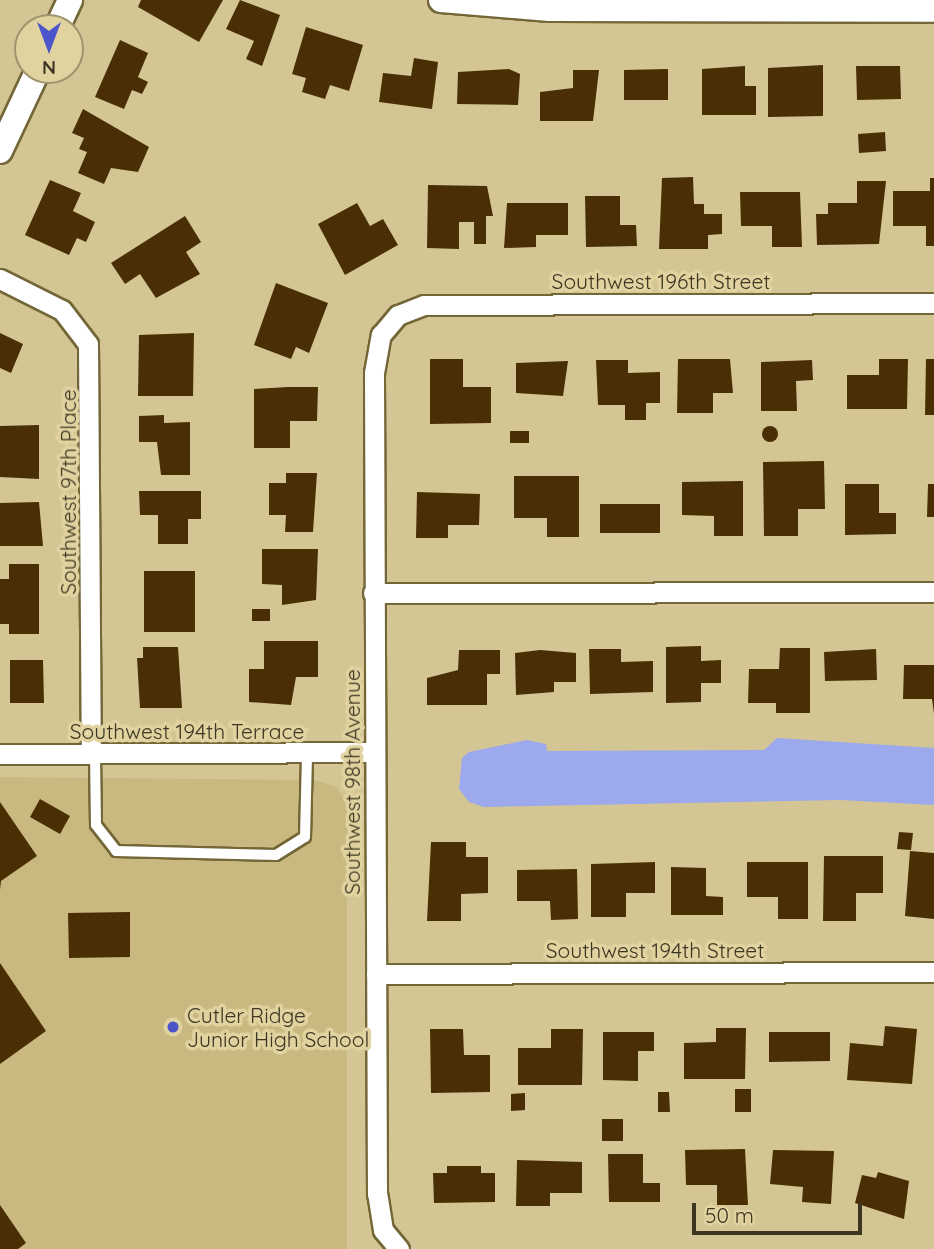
<!DOCTYPE html>
<html>
<head>
<meta charset="utf-8">
<style>
  body { margin:0 }
  #map { position:relative; width:934px; height:1249px; overflow:hidden; background:#d3c694; font-family:Quicksand,sans-serif }
  div>[style] { position:absolute }
  [style*='--x'] { left:calc(var(--x)*1px); top:calc(var(--y)*1px); width:calc(var(--w)*1px); rotate:calc(var(--a)*1deg) }
  .built>* { inset:0; background:#c9b980 }
  .water>* { inset:0; background:#9ca9ec }
  .building>* { inset:0; background:#492f03 }
  .round { border-radius:50% }
  .roads { filter:drop-shadow(2px 0 #736637) drop-shadow(-2px 0 #736637) drop-shadow(0 2px #736637) drop-shadow(0 -2px #736637) }
  .service>* { height:10px; margin:-5px; padding:0 5px; transform-origin:5px; border-radius:5px; background:#fff }
  .minor>* { height:19px; margin:-9.5px; padding:0 9.5px; transform-origin:9.5px; border-radius:9.5px; background:#fff }
  .tertiary>* { height:24px; margin:-12px; padding:0 12px; transform-origin:12px; border-radius:12px; background:#fff }
  .dots>* { width:19px; height:19px; translate:-50% -50%; box-sizing:border-box; border:4px solid #e0d3a0; border-radius:50% }
  span { translate:-50% -50%; white-space:nowrap; text-align:center; line-height:1.15; -webkit-text-stroke:7px #e0d3a0; paint-order:stroke }
  .street-label { font-size:21px; color:#3c3622 }
  .poi-label { font-size:21px; color:#3c3622 }
  .left { translate:0 -50%; text-align:left }
  .north { position:absolute; left:14px; top:14px; width:70px; height:70px; box-sizing:border-box; background:#e0d3a0; border:2px solid #9e946e; border-radius:50%; rotate:180deg; font-size:19px; font-weight:700; line-height:28px; text-align:center; color:#3c3622 }
  .north::after { content:''; display:block; margin:auto; width:24px; height:32px; background:#4c54ca; clip-path:polygon(50% 0,100% 100%,50% 72%,0 100%) }
  .scale { position:absolute; left:692px; top:1203px; width:170px; height:32px; box-sizing:border-box; border:4px solid #3c3622; border-top:0; padding-left:9px; font-size:21px; line-height:24px; white-space:nowrap; color:#3c3622; -webkit-text-stroke:5px #e0d3a0; paint-order:stroke }
</style>
</head>
<body>
<div id="map">
  <div class="built">
    <i style="clip-path:polygon(0 777px,315px 780px,337px 787px,347px 804px,347px 1249px,0 1249px)"></i>
  </div>
  <div class="water">
    <i style="clip-path:polygon(777px 738px,934px 748px,934px 805px,840px 800px,484px 807px,469px 802px,459px 789px,462px 758px,469px 752px,527px 740px,546px 744px,547px 751px,764px 750px)"></i>
  </div>
  <div class="building">
    <i style="clip-path:polygon(141px 0,223px 0,199px 42px,138px 7px)"></i>
    <i style="clip-path:polygon(240px 0,280px 15px,262px 66px,246px 59px,254px 41px,226px 29px)"></i>
    <i style="clip-path:polygon(306px 27px,363px 45px,349px 91px,330px 85px,325px 99px,302px 92px,306px 78px,292px 74px)"></i>
    <i style="clip-path:polygon(120px 40px,148px 53px,138px 77px,148px 82px,142px 94px,132px 90px,124px 109px,95px 97px)"></i>
    <i style="clip-path:polygon(414px 58px,438px 62px,432px 109px,379px 102px,383px 73px,411px 76px)"></i>
    <i style="clip-path:polygon(823px 65px,823px 116px,768px 117px,768px 68px)"></i>
    <i style="clip-path:polygon(745px 66px,745px 86px,756px 86px,756px 115px,702px 115px,702px 69px)"></i>
    <i style="clip-path:polygon(856px 66px,900px 66px,901px 99px,857px 100px)"></i>
    <i style="clip-path:polygon(509px 69px,520px 74px,518px 105px,457px 104px,458px 72px)"></i>
    <i style="clip-path:polygon(668px 69px,668px 100px,624px 100px,624px 70px)"></i>
    <i style="clip-path:polygon(573px 70px,599px 70px,593px 121px,540px 121px,540px 92px,573px 88px)"></i>
    <i style="clip-path:polygon(83px 109px,149px 147px,138px 172px,111px 168px,104px 184px,78px 173px,87px 152px,79px 149px,84px 138px,72px 133px)"></i>
    <i style="clip-path:polygon(885px 132px,886px 151px,859px 153px,858px 134px)"></i>
    <i style="clip-path:polygon(693px 177px,694px 204px,704px 204px,704px 214px,722px 214px,722px 234px,708px 235px,708px 249px,659px 249px,662px 178px)"></i>
    <i style="clip-path:polygon(930px 178px,934px 178px,934px 246px,926px 246px,926px 226px,893px 226px,893px 191px,930px 191px)"></i>
    <i style="clip-path:polygon(50px 180px,81px 193px,73px 211px,95px 222px,86px 242px,77px 238px,69px 255px,25px 235px)"></i>
    <i style="clip-path:polygon(857px 181px,886px 181px,879px 244px,817px 245px,816px 214px,828px 214px,828px 203px,857px 203px)"></i>
    <i style="clip-path:polygon(428px 185px,487px 186px,493px 216px,486px 216px,486px 244px,474px 244px,474px 222px,459px 222px,459px 249px,427px 248px)"></i>
    <i style="clip-path:polygon(740px 192px,800px 192px,802px 247px,772px 247px,772px 226px,741px 226px)"></i>
    <i style="clip-path:polygon(585px 196px,620px 196px,620px 225px,636px 225px,637px 246px,586px 247px)"></i>
    <i style="clip-path:polygon(357px 203px,370px 226px,383px 219px,398px 245px,345px 275px,318px 224px)"></i>
    <i style="clip-path:polygon(507px 203px,568px 203px,568px 235px,536px 235px,536px 247px,504px 248px)"></i>
    <i style="clip-path:polygon(185px 216px,201px 242px,186px 252px,200px 274px,156px 298px,140px 274px,125px 284px,111px 263px)"></i>
    <i style="clip-path:polygon(276px 283px,328px 303px,309px 353px,296px 347px,291px 359px,254px 345px)"></i>
    <i style="clip-path:polygon(0 333px,23px 344px,11px 373px,0 368px)"></i>
    <i style="clip-path:polygon(194px 333px,193px 396px,138px 396px,139px 335px)"></i>
    <i style="clip-path:polygon(430px 359px,463px 359px,463px 387px,491px 387px,491px 423px,430px 424px)"></i>
    <i style="clip-path:polygon(678px 359px,730px 359px,733px 393px,713px 393px,713px 413px,677px 413px)"></i>
    <i style="clip-path:polygon(879px 359px,908px 359px,907px 409px,847px 409px,847px 375px,879px 375px)"></i>
    <i style="clip-path:polygon(926px 359px,934px 359px,934px 415px,925px 415px)"></i>
    <i style="clip-path:polygon(596px 360px,628px 360px,628px 373px,660px 372px,660px 403px,646px 403px,646px 420px,625px 420px,625px 405px,598px 405px)"></i>
    <i style="clip-path:polygon(812px 360px,813px 380px,796px 381px,797px 411px,761px 411px,761px 362px)"></i>
    <i style="clip-path:polygon(568px 361px,563px 396px,516px 393px,516px 363px)"></i>
    <i style="clip-path:polygon(288px 387px,318px 387px,317px 421px,290px 421px,290px 448px,254px 448px,254px 389px)"></i>
    <i style="clip-path:polygon(164px 415px,164px 423px,190px 422px,190px 475px,161px 475px,157px 442px,139px 442px,139px 416px)"></i>
    <i style="clip-path:polygon(39px 425px,39px 479px,0 477px,0 426px)"></i>
    <i class="round" style="left:762px;top:426px;width:16px;height:16px"></i>
    <i style="clip-path:polygon(510px 431px,529px 431px,529px 443px,510px 443px)"></i>
    <i style="clip-path:polygon(824px 461px,825px 509px,798px 509px,798px 536px,764px 536px,763px 462px)"></i>
    <i style="clip-path:polygon(286px 473px,317px 473px,313px 532px,285px 532px,286px 515px,269px 515px,269px 483px,286px 483px)"></i>
    <i style="clip-path:polygon(514px 476px,579px 476px,579px 537px,547px 537px,547px 518px,514px 518px)"></i>
    <i style="clip-path:polygon(743px 481px,743px 536px,714px 536px,714px 516px,682px 515px,682px 482px)"></i>
    <i style="clip-path:polygon(845px 484px,879px 484px,879px 513px,896px 513px,896px 534px,845px 535px)"></i>
    <i style="clip-path:polygon(928px 484px,934px 484px,934px 517px,927px 517px)"></i>
    <i style="clip-path:polygon(139px 491px,201px 491px,201px 519px,188px 519px,188px 544px,158px 544px,158px 515px,140px 515px)"></i>
    <i style="clip-path:polygon(417px 492px,480px 494px,479px 525px,448px 525px,448px 538px,416px 538px)"></i>
    <i style="clip-path:polygon(39px 502px,43px 546px,0 546px,0 503px)"></i>
    <i style="clip-path:polygon(600px 504px,660px 504px,660px 533px,600px 533px)"></i>
    <i style="clip-path:polygon(262px 549px,318px 549px,316px 600px,282px 605px,282px 585px,262px 584px)"></i>
    <i style="clip-path:polygon(9px 564px,39px 564px,39px 634px,9px 634px,9px 624px,0 624px,0 579px,9px 579px)"></i>
    <i style="clip-path:polygon(144px 571px,195px 571px,195px 632px,144px 632px)"></i>
    <i style="clip-path:polygon(252px 609px,270px 609px,270px 621px,252px 621px)"></i>
    <i style="clip-path:polygon(264px 641px,318px 641px,318px 677px,296px 677px,291px 705px,249px 702px,249px 669px,264px 669px)"></i>
    <i style="clip-path:polygon(701px 646px,701px 661px,721px 660px,721px 683px,701px 683px,701px 702px,666px 703px,666px 647px)"></i>
    <i style="clip-path:polygon(143px 647px,178px 647px,182px 708px,140px 708px,137px 658px,143px 658px)"></i>
    <i style="clip-path:polygon(780px 648px,810px 648px,810px 713px,776px 713px,776px 703px,748px 703px,749px 669px,779px 669px)"></i>
    <i style="clip-path:polygon(589px 649px,621px 649px,621px 662px,653px 661px,653px 692px,590px 694px)"></i>
    <i style="clip-path:polygon(876px 649px,877px 680px,825px 681px,824px 652px)"></i>
    <i style="clip-path:polygon(459px 650px,500px 650px,500px 674px,487px 674px,487px 705px,427px 705px,427px 678px,458px 670px)"></i>
    <i style="clip-path:polygon(540px 650px,576px 653px,576px 682px,554px 682px,554px 692px,516px 695px,515px 653px)"></i>
    <i style="clip-path:polygon(10px 660px,43px 660px,44px 703px,10px 703px)"></i>
    <i style="clip-path:polygon(904px 665px,934px 665px,934px 714px,932px 699px,903px 699px)"></i>
    <i style="clip-path:polygon(40px 799px,70px 816px,60px 834px,30px 817px)"></i>
    <i style="clip-path:polygon(0 802px,37px 856px,1px 881px,0 890px)"></i>
    <i style="clip-path:polygon(899px 832px,913px 833px,911px 850px,897px 849px)"></i>
    <i style="clip-path:polygon(431px 842px,466px 842px,466px 857px,488px 857px,488px 893px,461px 894px,461px 921px,427px 921px)"></i>
    <i style="clip-path:polygon(910px 851px,934px 853px,934px 919px,905px 916px)"></i>
    <i style="clip-path:polygon(824px 856px,883px 856px,883px 893px,856px 893px,856px 921px,823px 921px)"></i>
    <i style="clip-path:polygon(655px 862px,655px 893px,626px 893px,626px 917px,591px 917px,591px 864px)"></i>
    <i style="clip-path:polygon(747px 862px,808px 862px,808px 919px,778px 919px,778px 897px,747px 897px)"></i>
    <i style="clip-path:polygon(671px 867px,706px 868px,706px 896px,723px 897px,723px 915px,671px 915px)"></i>
    <i style="clip-path:polygon(577px 869px,578px 919px,551px 920px,550px 901px,517px 901px,517px 870px)"></i>
    <i style="clip-path:polygon(130px 912px,130px 957px,69px 958px,68px 913px)"></i>
    <i style="clip-path:polygon(0 963px,46px 1031px,0 1064px)"></i>
    <i style="clip-path:polygon(885px 1026px,917px 1029px,912px 1084px,847px 1080px,850px 1043px,883px 1046px)"></i>
    <i style="clip-path:polygon(716px 1028px,746px 1028px,745px 1079px,684px 1079px,684px 1043px,716px 1042px)"></i>
    <i style="clip-path:polygon(430px 1029px,463px 1029px,464px 1055px,490px 1055px,490px 1092px,431px 1093px)"></i>
    <i style="clip-path:polygon(551px 1029px,583px 1029px,582px 1085px,518px 1085px,518px 1048px,551px 1048px)"></i>
    <i style="clip-path:polygon(603px 1032px,654px 1032px,654px 1051px,638px 1051px,638px 1081px,603px 1080px)"></i>
    <i style="clip-path:polygon(769px 1032px,830px 1032px,830px 1061px,769px 1062px)"></i>
    <i style="clip-path:polygon(735px 1089px,751px 1089px,751px 1112px,735px 1112px)"></i>
    <i style="clip-path:polygon(658px 1092px,669px 1092px,670px 1112px,658px 1112px)"></i>
    <i style="clip-path:polygon(525px 1093px,525px 1110px,511px 1111px,511px 1094px)"></i>
    <i style="clip-path:polygon(602px 1119px,623px 1119px,623px 1141px,602px 1141px)"></i>
    <i style="clip-path:polygon(745px 1149px,748px 1205px,717px 1205px,717px 1185px,686px 1185px,685px 1150px)"></i>
    <i style="clip-path:polygon(773px 1150px,834px 1151px,831px 1204px,802px 1202px,803px 1187px,770px 1184px)"></i>
    <i style="clip-path:polygon(608px 1154px,643px 1154px,643px 1183px,660px 1183px,660px 1202px,609px 1202px)"></i>
    <i style="clip-path:polygon(517px 1160px,582px 1162px,582px 1193px,550px 1193px,550px 1206px,516px 1206px)"></i>
    <i style="clip-path:polygon(447px 1166px,481px 1166px,481px 1173px,495px 1173px,495px 1202px,434px 1203px,433px 1173px,447px 1173px)"></i>
    <i style="clip-path:polygon(878px 1172px,909px 1181px,904px 1219px,855px 1203px,862px 1175px,876px 1178px)"></i>
    <i style="clip-path:polygon(0 1205px,26px 1243px,18px 1249px,0 1249px)"></i>
  </div>
  <div class="roads">
    <div class="service">
      <i style="--x:95;--y:754;--w:71;--a:89.2"></i>
      <i style="--x:96;--y:825;--w:33;--a:52"></i>
      <i style="--x:116;--y:851;--w:160;--a:1.4"></i>
      <i style="--x:276;--y:855;--w:34;--a:-32"></i>
      <i style="--x:305;--y:837;--w:84;--a:-88.6"></i>
    </div>
    <div class="minor">
      <i style="--x:0;--y:279;--w:69;--a:26.6"></i>
      <i style="--x:62;--y:310;--w:43;--a:52.6"></i>
      <i style="--x:88;--y:344;--w:410;--a:89.6"></i>
      <i style="--x:373;--y:593;--w:561;--a:-0.1"></i>
      <i style="--x:0;--y:754;--w:375;--a:-0.3"></i>
      <i style="--x:376;--y:974;--w:558;--a:-0.21"></i>
      <i style="--x:399;--y:1249;--w:25;--a:-130"></i>
      <i style="--x:383;--y:1230;--w:36;--a:-99"></i>
      <i style="--x:377;--y:1194;--w:821;--a:-90.21"></i>
      <i style="--x:374;--y:373;--w:39;--a:-80"></i>
      <i style="--x:381;--y:335;--w:26;--a:-50"></i>
      <i style="--x:398;--y:315;--w:28;--a:-21"></i>
      <i style="--x:424;--y:305;--w:510;--a:-0.22"></i>
    </div>
    <div class="tertiary">
      <i style="--x:441;--y:0;--w:109;--a:4.7"></i>
      <i style="--x:550;--y:9;--w:384;--a:0.1"></i>
      <i style="--x:57;--y:28;--w:31;--a:-65"></i>
      <i style="--x:0;--y:151;--w:89;--a:-64.9"></i>
    </div>
  </div>
  <div class="dots">
    <i style="left:173px;top:1027px;background:#4c54ca"></i>
  </div>
  <div class="street-label">
    <span style="left:661px;top:281px">Southwest 196th Street</span>
    <span style="left:68px;top:492px;rotate:-90deg">Southwest 97th Place</span>
    <span style="left:187px;top:731px">Southwest 194th Terrace</span>
    <span style="left:352px;top:782px;rotate:-90deg">Southwest 98th Avenue</span>
    <span style="left:655px;top:950px">Southwest 194th Street</span>
  </div>
  <div class="poi-label">
    <span class="left" style="left:187px;top:1027px">Cutler Ridge<br>Junior High School</span>
  </div>
  <div class="north">N</div>
  <div class="scale">50 m</div>
</div>
</body>
</html>
